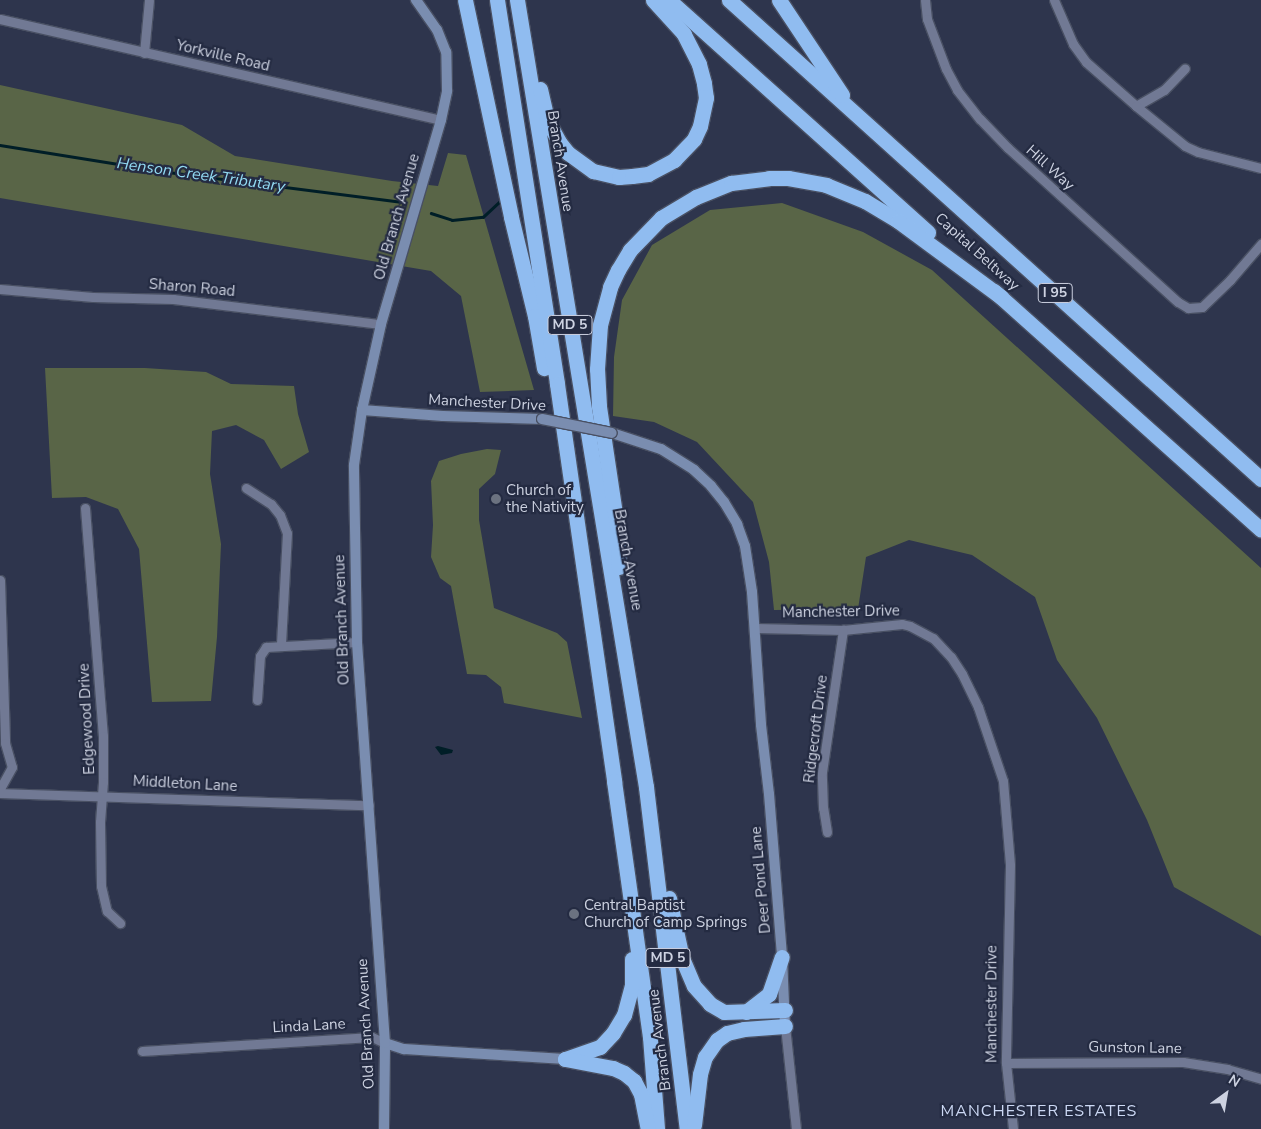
<!DOCTYPE html>
<html>
<head>
<meta charset="utf-8">
<style>
  body { margin:0 }
  #map { position:relative; width:1261px; height:1129px; overflow:hidden; background:#2e354d; font-family:"Nunito Sans",sans-serif }
  div>[style] { position:absolute }
  [style*='--x'] { left:calc(var(--x)*1px); top:calc(var(--y)*1px); width:calc(var(--w)*1px); rotate:calc(var(--a)*1deg) }
  .forest>* { inset:0; background:#596547 }
  .water>* { inset:0; background:#001e27 }
  .stream>* { height:2.5px; margin:-1.25px; padding:0 1.25px; transform-origin:1.25px; border-radius:1.25px; background:#001e27 }
  .roads { filter:drop-shadow(1px 0 #495063) drop-shadow(-1px 0 #495063) drop-shadow(0 1px #495063) drop-shadow(0 -1px #495063) }
  .street>* { height:9px; margin:-4.5px; padding:0 4.5px; transform-origin:4.5px; border-radius:4.5px; background:#717994 }
  .secondary>* { height:10px; margin:-5px; padding:0 5px; transform-origin:5px; border-radius:5px; background:#7a8db0 }
  .highway>* { height:15px; margin:-7.5px; padding:0 7.5px; transform-origin:7.5px; border-radius:7.5px; background:#90bcf0 }
  .bridges { filter:drop-shadow(1px 0 #495063) drop-shadow(-1px 0 #495063) drop-shadow(0 1px #495063) drop-shadow(0 -1px #495063) }
  .secondary-bridge>* { height:10px; margin:-5px; padding:0 5px; transform-origin:5px; border-radius:5px; background:#7a8db0 }
  .dots>* { width:14px; height:14px; translate:-50% -50%; box-sizing:border-box; border:2px solid #242b42; border-radius:50% }
  span { translate:-50% -50%; white-space:nowrap; text-align:center; line-height:1.15; -webkit-text-stroke:4.5px #242b42; paint-order:stroke }
  .shield-label span { padding:1px 4px; background:#242b42; border:1px solid; border-radius:4px; -webkit-text-stroke-width:0 }
  .shield-label { font-size:14px; color:#cdd2e1; font-weight:700 }
  .street-label { font-size:15px; color:#cdd2e1 }
  .poi-label { font-size:15px; color:#cdd2e1 }
  .left { translate:0 -50%; text-align:left }
  .water-label { font-size:16px; color:#91d9f1; font-style:italic }
  .neighbourhood-label { font-size:16px; color:#ccd8f4; letter-spacing:1px }
  .north { position:absolute; left:1201px; top:1069px; width:50px; height:50px; -webkit-text-stroke:4px #242b42; paint-order:stroke; rotate:32deg; font-size:14px; font-weight:700; line-height:20px; text-align:center; color:#cdd2e1 }
  .north::after { content:''; display:block; margin:auto; width:18px; height:22px; background:#cdd2e1; clip-path:polygon(50% 0,100% 100%,50% 72%,0 100%) }
</style>
</head>
<body>
<div id="map">
  <div class="forest">
    <i style="clip-path:polygon(0 85px,182px 125px,235px 156px,392px 181px,438px 186px,448px 153px,466px 155px,534px 390px,480px 392px,461px 296px,431px 271px,0 198px)"></i>
    <i style="clip-path:polygon(782px 203px,863px 232px,932px 270px,1261px 568px,1261px 936px,1174px 887px,1147px 820px,1097px 718px,1057px 660px,1035px 597px,972px 555px,909px 540px,866px 557px,858px 609px,774px 610px,769px 562px,753px 502px,697px 442px,654px 422px,613px 416px,614px 357px,622px 300px,652px 245px,710px 210px)"></i>
    <i style="clip-path:polygon(45px 368px,145px 368px,206px 372px,231px 384px,294px 386px,298px 414px,309px 452px,281px 469px,264px 440px,236px 425px,212px 431px,210px 474px,221px 544px,217px 637px,211px 701px,152px 702px,139px 549px,118px 509px,86px 497px,52px 498px)"></i>
    <i style="clip-path:polygon(487px 449px,501px 450px,495px 474px,479px 489px,479px 520px,494px 608px,557px 633px,567px 642px,582px 718px,504px 703px,501px 687px,486px 675px,467px 674px,451px 586px,440px 578px,431px 557px,433px 525px,431px 481px,439px 461px,461px 454px)"></i>
  </div>
  <div class="water">
    <i style="clip-path:polygon(438px 746px,453px 750px,452px 753px,441px 755px,435px 747px)"></i>
  </div>
  <div class="stream">
    <i style="--x:0;--y:145;--w:170;--a:9.1"></i>
    <i style="--x:168;--y:172;--w:236;--a:7.3"></i>
    <i style="--x:431;--y:213;--w:22;--a:18"></i>
    <i style="--x:452;--y:220;--w:31;--a:-6"></i>
    <i style="--x:483;--y:217;--w:23;--a:-43"></i>
  </div>
  <div class="roads">
    <div class="street">
      <i style="--x:925;--y:0;--w:19;--a:84"></i>
      <i style="--x:927;--y:19;--w:53;--a:69.2"></i>
      <i style="--x:946;--y:69;--w:24;--a:62"></i>
      <i style="--x:957;--y:90;--w:37;--a:52"></i>
      <i style="--x:980;--y:119;--w:40;--a:46"></i>
      <i style="--x:1008;--y:148;--w:229;--a:42.2"></i>
      <i style="--x:1178;--y:302;--w:12;--a:31"></i>
      <i style="--x:1188;--y:308;--w:14;--a:-4"></i>
      <i style="--x:1202;--y:307;--w:39;--a:-44"></i>
      <i style="--x:1230;--y:280;--w:48;--a:-49.3"></i>
      <i style="--x:1054;--y:0;--w:48;--a:66.6"></i>
      <i style="--x:1073;--y:44;--w:22;--a:54"></i>
      <i style="--x:1086;--y:62;--w:67;--a:41.3"></i>
      <i style="--x:1136;--y:106;--w:32;--a:-30"></i>
      <i style="--x:1164;--y:90;--w:30;--a:-46"></i>
      <i style="--x:0;--y:19;--w:452;--a:12.9"></i>
      <i style="--x:144;--y:53;--w:53;--a:-84.6"></i>
      <i style="--x:1136;--y:106;--w:63;--a:39.2"></i>
      <i style="--x:1185;--y:146;--w:14;--a:25"></i>
      <i style="--x:1198;--y:152;--w:65;--a:14.3"></i>
      <i style="--x:0;--y:289;--w:93;--a:4.9"></i>
      <i style="--x:93;--y:297;--w:80;--a:1.4"></i>
      <i style="--x:173;--y:299;--w:209;--a:6.9"></i>
      <i style="--x:246;--y:488;--w:30;--a:33"></i>
      <i style="--x:271;--y:504;--w:14;--a:51"></i>
      <i style="--x:280;--y:515;--w:19;--a:69"></i>
      <i style="--x:287;--y:533;--w:112;--a:93.1"></i>
      <i style="--x:85;--y:508;--w:229;--a:85.5"></i>
      <i style="--x:103;--y:736;--w:46;--a:90"></i>
      <i style="--x:103;--y:782;--w:40;--a:94.3"></i>
      <i style="--x:100;--y:822;--w:64;--a:89.1"></i>
      <i style="--x:101;--y:886;--w:26;--a:77"></i>
      <i style="--x:107;--y:911;--w:18;--a:43"></i>
      <i style="--x:0;--y:580;--w:163;--a:88.2"></i>
      <i style="--x:5;--y:743;--w:25;--a:74"></i>
      <i style="--x:12;--y:767;--w:25;--a:119"></i>
      <i style="--x:755;--y:628;--w:88;--a:1.3"></i>
      <i style="--x:843;--y:630;--w:59;--a:-5.8"></i>
      <i style="--x:902;--y:624;--w:8;--a:14"></i>
      <i style="--x:910;--y:626;--w:26;--a:28"></i>
      <i style="--x:933;--y:638;--w:26;--a:47"></i>
      <i style="--x:951;--y:657;--w:20;--a:57"></i>
      <i style="--x:962;--y:674;--w:37;--a:64"></i>
      <i style="--x:978;--y:707;--w:78;--a:71.3"></i>
      <i style="--x:1003;--y:781;--w:84;--a:85.2"></i>
      <i style="--x:1010;--y:865;--w:198;--a:91.2"></i>
      <i style="--x:1006;--y:1063;--w:66;--a:83.9"></i>
      <i style="--x:257;--y:700;--w:44;--a:-86.1"></i>
      <i style="--x:260;--y:656;--w:11;--a:-56"></i>
      <i style="--x:266;--y:647;--w:91;--a:-3.1"></i>
      <i style="--x:0;--y:793;--w:369;--a:1.9"></i>
      <i style="--x:827;--y:832;--w:24;--a:-99"></i>
      <i style="--x:823;--y:808;--w:36;--a:-92"></i>
      <i style="--x:822;--y:772;--w:144;--a:-81.6"></i>
      <i style="--x:785;--y:1026;--w:104;--a:83.9"></i>
      <i style="--x:142;--y:1051;--w:230;--a:-3.5"></i>
      <i style="--x:372;--y:1037;--w:14;--a:25"></i>
      <i style="--x:1006;--y:1063;--w:177;--a:-0.3"></i>
      <i style="--x:1183;--y:1062;--w:45;--a:9"></i>
      <i style="--x:1227;--y:1069;--w:35;--a:16"></i>
    </div>
    <div class="secondary">
      <i style="--x:362;--y:410;--w:81;--a:4.2"></i>
      <i style="--x:443;--y:416;--w:99;--a:1.7"></i>
      <i style="--x:612;--y:433;--w:52;--a:18.1"></i>
      <i style="--x:661;--y:449;--w:39;--a:32"></i>
      <i style="--x:694;--y:470;--w:23;--a:43"></i>
      <i style="--x:711;--y:486;--w:21;--a:51"></i>
      <i style="--x:724;--y:502;--w:26;--a:59"></i>
      <i style="--x:737;--y:524;--w:23;--a:70"></i>
      <i style="--x:745;--y:546;--w:47;--a:81.3"></i>
      <i style="--x:752;--y:592;--w:133;--a:86.1"></i>
      <i style="--x:761;--y:725;--w:69;--a:83.4"></i>
      <i style="--x:769;--y:794;--w:164;--a:85.4"></i>
      <i style="--x:782;--y:957;--w:69;--a:87.5"></i>
      <i style="--x:385;--y:1043;--w:20;--a:18"></i>
      <i style="--x:404;--y:1049;--w:161;--a:3.6"></i>
      <i style="--x:384;--y:1129;--w:86;--a:-89.3"></i>
      <i style="--x:385;--y:1043;--w:402;--a:-94"></i>
      <i style="--x:357;--y:642;--w:177;--a:-91"></i>
      <i style="--x:354;--y:465;--w:56;--a:-81.7"></i>
      <i style="--x:362;--y:410;--w:88;--a:-77.5"></i>
      <i style="--x:381;--y:324;--w:213;--a:-73.6"></i>
      <i style="--x:441;--y:120;--w:30;--a:-78"></i>
      <i style="--x:447;--y:91;--w:39;--a:-91"></i>
      <i style="--x:446;--y:52;--w:24;--a:-112"></i>
      <i style="--x:437;--y:30;--w:37;--a:-125"></i>
    </div>
    <div class="highway">
      <i style="--x:465;--y:0;--w:222;--a:78"></i>
      <i style="--x:511;--y:217;--w:102;--a:76.4"></i>
      <i style="--x:535;--y:316;--w:53;--a:80.2"></i>
      <i style="--x:497;--y:0;--w:389;--a:81.1"></i>
      <i style="--x:557;--y:384;--w:401;--a:81.8"></i>
      <i style="--x:614;--y:781;--w:259;--a:82"></i>
      <i style="--x:650;--y:1037;--w:92;--a:85.6"></i>
      <i style="--x:517;--y:0;--w:798;--a:80.69"></i>
      <i style="--x:646;--y:787;--w:344;--a:83.2"></i>
      <i style="--x:669;--y:0;--w:348;--a:41.9"></i>
      <i style="--x:729;--y:0;--w:716;--a:42"></i>
      <i style="--x:779;--y:0;--w:114;--a:56.4"></i>
      <i style="--x:540;--y:89;--w:32;--a:77"></i>
      <i style="--x:547;--y:120;--w:25;--a:61"></i>
      <i style="--x:559;--y:142;--w:14;--a:51"></i>
      <i style="--x:568;--y:153;--w:31;--a:36"></i>
      <i style="--x:593;--y:171;--w:27;--a:13"></i>
      <i style="--x:619;--y:177;--w:13;--a:-4"></i>
      <i style="--x:632;--y:176;--w:16;--a:-7"></i>
      <i style="--x:648;--y:174;--w:30;--a:-28"></i>
      <i style="--x:674;--y:160;--w:29;--a:-46"></i>
      <i style="--x:694;--y:139;--w:14;--a:-65"></i>
      <i style="--x:700;--y:126;--w:29;--a:-78"></i>
      <i style="--x:706;--y:98;--w:15;--a:-98"></i>
      <i style="--x:704;--y:83;--w:20;--a:-105"></i>
      <i style="--x:699;--y:64;--w:34;--a:-117"></i>
      <i style="--x:684;--y:34;--w:46;--a:-132.4"></i>
      <i style="--x:994;--y:291;--w:358;--a:41.8"></i>
      <i style="--x:619;--y:567;--w:40;--a:-92.9"></i>
      <i style="--x:617;--y:527;--w:122;--a:-98.5"></i>
      <i style="--x:599;--y:406;--w:37;--a:-93"></i>
      <i style="--x:597;--y:369;--w:44;--a:-86.1"></i>
      <i style="--x:600;--y:325;--w:39;--a:-75"></i>
      <i style="--x:610;--y:287;--w:19;--a:-65"></i>
      <i style="--x:618;--y:270;--w:23;--a:-59"></i>
      <i style="--x:630;--y:250;--w:45;--a:-45.9"></i>
      <i style="--x:661;--y:218;--w:41;--a:-31"></i>
      <i style="--x:696;--y:197;--w:38;--a:-22"></i>
      <i style="--x:731;--y:183;--w:38;--a:-7"></i>
      <i style="--x:769;--y:178;--w:19;--a:0"></i>
      <i style="--x:788;--y:178;--w:39;--a:10"></i>
      <i style="--x:826;--y:185;--w:42;--a:22.3"></i>
      <i style="--x:865;--y:201;--w:39;--a:31"></i>
      <i style="--x:898;--y:221;--w:128;--a:36.4"></i>
      <i style="--x:669;--y:898;--w:61;--a:77.8"></i>
      <i style="--x:682;--y:958;--w:30;--a:67"></i>
      <i style="--x:694;--y:986;--w:24;--a:48"></i>
      <i style="--x:710;--y:1004;--w:16;--a:30"></i>
      <i style="--x:724;--y:1012;--w:61;--a:-1.9"></i>
      <i style="--x:746;--y:1012;--w:29;--a:-38"></i>
      <i style="--x:769;--y:994;--w:39;--a:-71"></i>
      <i style="--x:565;--y:1059;--w:37;--a:-19"></i>
      <i style="--x:600;--y:1047;--w:19;--a:-47"></i>
      <i style="--x:613;--y:1033;--w:21;--a:-59"></i>
      <i style="--x:624;--y:1015;--w:30;--a:-75"></i>
      <i style="--x:632;--y:986;--w:27;--a:-90"></i>
      <i style="--x:565;--y:1059;--w:49;--a:10.6"></i>
      <i style="--x:613;--y:1068;--w:12;--a:24"></i>
      <i style="--x:624;--y:1073;--w:13;--a:39"></i>
      <i style="--x:634;--y:1081;--w:15;--a:62"></i>
      <i style="--x:641;--y:1094;--w:36;--a:79"></i>
      <i style="--x:694;--y:1125;--w:51;--a:-83.3"></i>
      <i style="--x:700;--y:1074;--w:18;--a:-74"></i>
      <i style="--x:705;--y:1057;--w:21;--a:-55"></i>
      <i style="--x:717;--y:1040;--w:12;--a:-35"></i>
      <i style="--x:727;--y:1033;--w:17;--a:-13"></i>
      <i style="--x:744;--y:1029;--w:41;--a:-4.2"></i>
    </div>
  </div>
  <div class="bridges">
    <div class="secondary-bridge">
      <i style="--x:542;--y:419;--w:71;--a:11.3"></i>
    </div>
  </div>
  <div class="dots">
    <i style="left:496px;top:499px;background:#6b7280"></i>
    <i style="left:574px;top:914px;background:#6b7280"></i>
  </div>
  <div class="shield-label">
    <span style="left:1055px;top:293px">I 95</span>
    <span style="left:570px;top:325px">MD 5</span>
    <span style="left:668px;top:958px">MD 5</span>
  </div>
  <div class="street-label">
    <span style="left:223px;top:56px;rotate:13deg">Yorkville Road</span>
    <span style="left:560px;top:161px;rotate:81deg">Branch Avenue</span>
    <span style="left:1050px;top:168px;rotate:42deg">Hill Way</span>
    <span style="left:397px;top:217px;rotate:-74deg">Old Branch Avenue</span>
    <span style="left:977px;top:252px;rotate:42deg">Capital Beltway</span>
    <span style="left:192px;top:288px;rotate:5deg">Sharon Road</span>
    <span style="left:487px;top:403px;rotate:3deg">Manchester Drive</span>
    <span style="left:628px;top:560px;rotate:80deg">Branch Avenue</span>
    <span style="left:841px;top:612px;rotate:-1deg">Manchester Drive</span>
    <span style="left:342px;top:620px;rotate:-92deg">Old Branch Avenue</span>
    <span style="left:87px;top:719px;rotate:-93deg">Edgewood Drive</span>
    <span style="left:816px;top:729px;rotate:-83deg">Ridgecroft Drive</span>
    <span style="left:185px;top:784px;rotate:3deg">Middleton Lane</span>
    <span style="left:761px;top:880px;rotate:-95deg">Deer Pond Lane</span>
    <span style="left:992px;top:1004px;rotate:-90deg">Manchester Drive</span>
    <span style="left:366px;top:1024px;rotate:-93deg">Old Branch Avenue</span>
    <span style="left:309px;top:1026px;rotate:-3deg">Linda Lane</span>
    <span style="left:660px;top:1040px;rotate:-97deg">Branch Avenue</span>
    <span style="left:1135px;top:1048px;rotate:1deg">Gunston Lane</span>
  </div>
  <div class="poi-label">
    <span class="left" style="left:506px;top:499px">Church of<br>the Nativity</span>
    <span class="left" style="left:584px;top:914px">Central Baptist<br>Church of Camp Springs</span>
  </div>
  <div class="water-label">
    <span style="left:201px;top:175px;rotate:8deg">Henson Creek Tributary</span>
  </div>
  <div class="neighbourhood-label">
    <span style="left:1039px;top:1111px">MANCHESTER ESTATES</span>
  </div>
  <div class="north">N</div>
</div>
</body>
</html>
